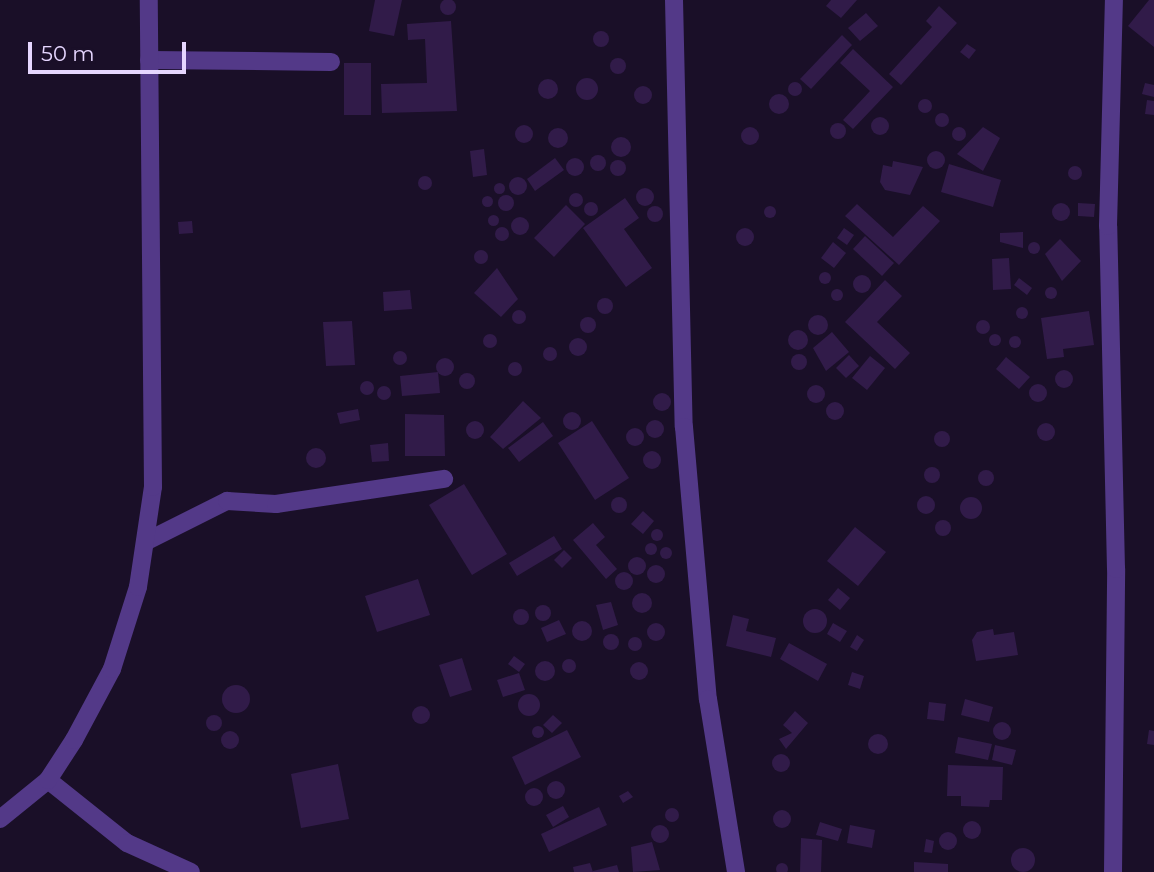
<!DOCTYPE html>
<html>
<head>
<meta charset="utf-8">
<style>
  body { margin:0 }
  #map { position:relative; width:1154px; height:872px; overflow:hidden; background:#1a0f28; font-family:Montserrat,sans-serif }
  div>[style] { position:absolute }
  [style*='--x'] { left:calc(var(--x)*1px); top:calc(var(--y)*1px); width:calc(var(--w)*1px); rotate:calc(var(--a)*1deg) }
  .building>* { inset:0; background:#311b49 }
  .round { border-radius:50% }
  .minor>* { height:18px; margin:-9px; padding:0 9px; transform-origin:9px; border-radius:9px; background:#533988 }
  span { translate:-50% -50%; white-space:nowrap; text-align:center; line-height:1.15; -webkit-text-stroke:7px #1a0f28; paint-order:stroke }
  .scale { position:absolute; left:28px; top:42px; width:158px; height:32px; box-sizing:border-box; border:4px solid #e6d6ff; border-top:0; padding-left:9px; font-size:21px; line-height:24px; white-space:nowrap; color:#e6d6ff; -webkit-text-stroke:5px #1a0f28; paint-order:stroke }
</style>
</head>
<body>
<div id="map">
  <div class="building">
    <i class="round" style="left:440px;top:-1px;width:16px;height:16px"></i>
    <i style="clip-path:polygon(375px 0,402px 0,394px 36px,369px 31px)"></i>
    <i style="clip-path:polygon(831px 0,857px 0,841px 18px,826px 6px)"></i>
    <i style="clip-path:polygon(1149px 0,1154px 0,1154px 47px,1128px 26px)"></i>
    <i style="clip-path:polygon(939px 6px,957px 23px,901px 85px,889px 74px,932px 27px,926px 21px)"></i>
    <i style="clip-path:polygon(866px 13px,878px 26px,860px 41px,848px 28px)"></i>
    <i style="clip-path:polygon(451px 21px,457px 111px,382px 113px,381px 84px,427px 83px,425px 39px,408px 40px,407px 24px)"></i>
    <i class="round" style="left:593px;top:31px;width:16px;height:16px"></i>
    <i style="clip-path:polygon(842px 35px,852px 45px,811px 89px,800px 79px)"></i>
    <i style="clip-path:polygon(967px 44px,976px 50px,969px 59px,960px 52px)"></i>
    <i style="clip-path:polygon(853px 49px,893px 87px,853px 129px,843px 120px,870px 91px,840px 63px)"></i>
    <i class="round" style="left:610px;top:58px;width:16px;height:16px"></i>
    <i style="clip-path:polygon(344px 63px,371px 63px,371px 115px,344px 115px)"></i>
    <i class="round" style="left:576px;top:78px;width:22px;height:22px"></i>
    <i class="round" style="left:538px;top:79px;width:20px;height:20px"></i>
    <i class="round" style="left:788px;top:82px;width:14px;height:14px"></i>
    <i style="clip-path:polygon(1145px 83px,1154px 85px,1154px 97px,1142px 94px)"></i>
    <i class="round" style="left:634px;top:86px;width:18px;height:18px"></i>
    <i class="round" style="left:769px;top:94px;width:20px;height:20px"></i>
    <i class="round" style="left:918px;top:99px;width:14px;height:14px"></i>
    <i style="clip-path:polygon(1147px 100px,1154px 101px,1154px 115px,1145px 114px)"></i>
    <i class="round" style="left:935px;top:113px;width:14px;height:14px"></i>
    <i class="round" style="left:871px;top:117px;width:18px;height:18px"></i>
    <i class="round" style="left:830px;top:123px;width:16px;height:16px"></i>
    <i class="round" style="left:515px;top:125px;width:18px;height:18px"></i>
    <i class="round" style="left:741px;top:127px;width:18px;height:18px"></i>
    <i class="round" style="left:952px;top:127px;width:14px;height:14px"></i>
    <i style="clip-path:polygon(983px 127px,1000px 138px,983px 171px,957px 154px)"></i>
    <i class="round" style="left:548px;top:128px;width:20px;height:20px"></i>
    <i class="round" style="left:611px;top:137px;width:20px;height:20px"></i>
    <i style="clip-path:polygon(484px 149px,487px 175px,473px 177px,470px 151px)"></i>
    <i class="round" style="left:927px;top:151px;width:18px;height:18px"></i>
    <i class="round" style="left:590px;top:155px;width:16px;height:16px"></i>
    <i style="clip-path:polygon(555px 158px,564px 170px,535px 191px,527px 179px)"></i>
    <i class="round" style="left:566px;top:158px;width:18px;height:18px"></i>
    <i class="round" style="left:610px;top:160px;width:16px;height:16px"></i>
    <i style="clip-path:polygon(893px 161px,923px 167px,910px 195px,885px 190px,880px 182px,883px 165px,892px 167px)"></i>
    <i style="clip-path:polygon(949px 164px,1001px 180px,993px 207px,941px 192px)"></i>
    <i class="round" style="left:1068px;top:166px;width:14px;height:14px"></i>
    <i class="round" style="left:418px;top:176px;width:14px;height:14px"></i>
    <i class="round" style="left:509px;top:177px;width:18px;height:18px"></i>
    <i class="round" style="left:493.5px;top:182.5px;width:11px;height:11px"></i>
    <i class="round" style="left:636px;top:188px;width:18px;height:18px"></i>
    <i class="round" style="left:569px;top:193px;width:14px;height:14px"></i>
    <i class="round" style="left:498px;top:195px;width:16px;height:16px"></i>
    <i class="round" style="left:481.5px;top:195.5px;width:11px;height:11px"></i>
    <i style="clip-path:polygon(625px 198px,639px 218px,624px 229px,652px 268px,626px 287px,583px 228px)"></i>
    <i class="round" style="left:584px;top:202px;width:14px;height:14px"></i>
    <i class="round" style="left:1052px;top:203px;width:18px;height:18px"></i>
    <i style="clip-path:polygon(1078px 203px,1095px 204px,1094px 217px,1078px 216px)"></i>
    <i style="clip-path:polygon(857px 204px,893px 237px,923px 206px,940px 221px,899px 265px,845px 216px)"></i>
    <i style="clip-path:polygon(566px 205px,585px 224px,554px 257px,534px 238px)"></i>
    <i class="round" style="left:764px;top:206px;width:12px;height:12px"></i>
    <i class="round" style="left:647px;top:206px;width:16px;height:16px"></i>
    <i class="round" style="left:487.5px;top:214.5px;width:11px;height:11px"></i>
    <i class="round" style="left:511px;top:217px;width:18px;height:18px"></i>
    <i style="clip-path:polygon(192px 221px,193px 233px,179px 234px,178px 222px)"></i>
    <i class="round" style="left:495px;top:227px;width:14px;height:14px"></i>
    <i class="round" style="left:736px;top:228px;width:18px;height:18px"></i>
    <i style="clip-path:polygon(844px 228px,854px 235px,847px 245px,837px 238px)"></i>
    <i style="clip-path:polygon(1023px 232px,1023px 248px,1000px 242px,1000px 233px)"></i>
    <i style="clip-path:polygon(865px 236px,894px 263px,882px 276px,853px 249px)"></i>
    <i style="clip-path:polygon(1060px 239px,1081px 261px,1062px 281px,1045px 254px)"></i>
    <i class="round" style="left:1028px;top:242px;width:12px;height:12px"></i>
    <i style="clip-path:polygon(833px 242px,846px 253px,834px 268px,821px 258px)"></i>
    <i class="round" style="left:474px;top:250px;width:14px;height:14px"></i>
    <i style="clip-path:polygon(1009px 258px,1011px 289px,993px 290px,992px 259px)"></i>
    <i style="clip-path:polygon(497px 268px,518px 299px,501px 317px,474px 293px)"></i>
    <i class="round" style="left:819px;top:272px;width:12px;height:12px"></i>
    <i class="round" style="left:853px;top:275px;width:18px;height:18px"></i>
    <i style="clip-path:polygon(1019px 278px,1032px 288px,1027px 295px,1014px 285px)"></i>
    <i style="clip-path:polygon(885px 280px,902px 296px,877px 322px,910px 353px,895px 369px,845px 322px)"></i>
    <i class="round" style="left:1045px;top:287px;width:12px;height:12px"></i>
    <i class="round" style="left:831px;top:289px;width:12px;height:12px"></i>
    <i style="clip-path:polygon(410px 290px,412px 309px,384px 311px,383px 292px)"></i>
    <i class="round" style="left:597px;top:298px;width:16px;height:16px"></i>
    <i class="round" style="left:1016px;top:307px;width:12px;height:12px"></i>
    <i class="round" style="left:512px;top:310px;width:14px;height:14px"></i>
    <i style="clip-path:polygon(1089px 311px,1094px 345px,1063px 349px,1064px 357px,1047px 359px,1041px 318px)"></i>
    <i class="round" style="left:808px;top:315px;width:20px;height:20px"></i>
    <i class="round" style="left:580px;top:317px;width:16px;height:16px"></i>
    <i class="round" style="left:976px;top:320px;width:14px;height:14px"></i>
    <i style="clip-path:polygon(352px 321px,355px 365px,326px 366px,323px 322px)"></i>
    <i class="round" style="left:788px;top:330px;width:20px;height:20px"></i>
    <i style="clip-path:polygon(832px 332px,849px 352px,826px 371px,813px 348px)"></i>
    <i class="round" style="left:483px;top:334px;width:14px;height:14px"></i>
    <i class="round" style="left:989px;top:334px;width:12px;height:12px"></i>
    <i class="round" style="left:1009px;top:336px;width:12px;height:12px"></i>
    <i class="round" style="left:569px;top:338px;width:18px;height:18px"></i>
    <i class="round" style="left:543px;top:347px;width:14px;height:14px"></i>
    <i class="round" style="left:393px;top:351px;width:14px;height:14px"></i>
    <i class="round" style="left:791px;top:354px;width:16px;height:16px"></i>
    <i style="clip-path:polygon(849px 355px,859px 366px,846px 378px,836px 368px)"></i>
    <i style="clip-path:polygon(870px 356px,885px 368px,867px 390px,852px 378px)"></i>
    <i style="clip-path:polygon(1006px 357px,1030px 377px,1019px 389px,996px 369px)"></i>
    <i class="round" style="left:436px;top:358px;width:18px;height:18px"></i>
    <i class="round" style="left:508px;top:362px;width:14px;height:14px"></i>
    <i class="round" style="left:1055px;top:370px;width:18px;height:18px"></i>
    <i style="clip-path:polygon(438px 372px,440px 393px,402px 396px,400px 376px)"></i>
    <i class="round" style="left:459px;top:373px;width:16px;height:16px"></i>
    <i class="round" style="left:360px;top:381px;width:14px;height:14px"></i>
    <i class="round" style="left:1029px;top:384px;width:18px;height:18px"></i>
    <i class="round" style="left:807px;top:385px;width:18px;height:18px"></i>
    <i class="round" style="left:377px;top:386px;width:14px;height:14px"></i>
    <i class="round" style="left:653px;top:393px;width:18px;height:18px"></i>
    <i style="clip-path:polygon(523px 401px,541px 418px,503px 449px,490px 437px)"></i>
    <i class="round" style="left:826px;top:402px;width:18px;height:18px"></i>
    <i style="clip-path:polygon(358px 409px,360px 420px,340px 424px,337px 413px)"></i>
    <i class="round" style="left:563px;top:412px;width:18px;height:18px"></i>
    <i style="clip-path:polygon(405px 414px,444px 415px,445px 456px,405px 456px)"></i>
    <i class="round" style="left:646px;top:420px;width:18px;height:18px"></i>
    <i class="round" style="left:466px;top:421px;width:18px;height:18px"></i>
    <i style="clip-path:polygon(592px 421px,629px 478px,595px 500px,558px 443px)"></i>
    <i style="clip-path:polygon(543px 422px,553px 436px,519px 462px,508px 448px)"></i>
    <i class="round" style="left:1037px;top:423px;width:18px;height:18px"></i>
    <i class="round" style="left:626px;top:428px;width:18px;height:18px"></i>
    <i class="round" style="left:934px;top:431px;width:16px;height:16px"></i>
    <i style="clip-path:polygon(388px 443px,389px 461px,372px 462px,370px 445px)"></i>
    <i class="round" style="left:306px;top:448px;width:20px;height:20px"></i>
    <i class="round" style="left:643px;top:451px;width:18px;height:18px"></i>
    <i class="round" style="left:924px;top:467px;width:16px;height:16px"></i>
    <i class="round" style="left:978px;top:470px;width:16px;height:16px"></i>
    <i style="clip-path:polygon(464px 484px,507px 554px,472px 575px,429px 505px)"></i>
    <i class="round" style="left:917px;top:496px;width:18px;height:18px"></i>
    <i class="round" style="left:960px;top:497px;width:22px;height:22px"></i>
    <i class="round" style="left:611px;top:497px;width:16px;height:16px"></i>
    <i style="clip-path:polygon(643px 511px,654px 521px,643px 534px,631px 524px)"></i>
    <i class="round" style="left:935px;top:520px;width:16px;height:16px"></i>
    <i style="clip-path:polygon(593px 523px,605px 537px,596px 545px,617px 569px,606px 579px,573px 540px)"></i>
    <i style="clip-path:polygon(855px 527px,886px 552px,858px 586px,827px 561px)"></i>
    <i class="round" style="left:651px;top:529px;width:12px;height:12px"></i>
    <i style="clip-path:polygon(554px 536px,562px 549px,517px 576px,509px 563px)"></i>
    <i class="round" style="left:645px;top:543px;width:12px;height:12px"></i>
    <i class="round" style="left:660px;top:547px;width:12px;height:12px"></i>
    <i style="clip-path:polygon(564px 550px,572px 558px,562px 568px,554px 560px)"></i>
    <i class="round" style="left:628px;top:557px;width:18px;height:18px"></i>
    <i class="round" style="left:647px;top:565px;width:18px;height:18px"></i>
    <i class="round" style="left:615px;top:572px;width:18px;height:18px"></i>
    <i style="clip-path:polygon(418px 579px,430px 615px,377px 632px,365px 596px)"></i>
    <i style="clip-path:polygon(838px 588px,850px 598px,840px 610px,828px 600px)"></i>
    <i class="round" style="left:632px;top:593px;width:20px;height:20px"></i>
    <i style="clip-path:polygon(611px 602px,618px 625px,603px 630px,596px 605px)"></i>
    <i class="round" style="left:535px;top:605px;width:16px;height:16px"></i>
    <i class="round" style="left:513px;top:609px;width:16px;height:16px"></i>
    <i class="round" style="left:803px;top:609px;width:24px;height:24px"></i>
    <i style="clip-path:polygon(733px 615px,749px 619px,746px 631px,776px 638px,771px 657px,726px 646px)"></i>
    <i style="clip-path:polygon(559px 620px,566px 634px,547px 642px,541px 628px)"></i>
    <i class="round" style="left:572px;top:621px;width:20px;height:20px"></i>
    <i style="clip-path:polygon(833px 623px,847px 631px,840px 642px,827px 634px)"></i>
    <i class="round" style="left:647px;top:623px;width:18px;height:18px"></i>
    <i style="clip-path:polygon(993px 629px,994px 635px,1014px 632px,1018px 655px,976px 661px,972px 640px,977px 632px)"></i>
    <i class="round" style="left:603px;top:634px;width:16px;height:16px"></i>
    <i style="clip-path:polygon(857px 635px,864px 640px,857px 651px,850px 647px)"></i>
    <i class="round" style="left:628px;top:637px;width:14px;height:14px"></i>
    <i style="clip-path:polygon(789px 643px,827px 664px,818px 681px,780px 659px)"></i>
    <i style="clip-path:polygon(514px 656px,525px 664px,519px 672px,508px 664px)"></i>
    <i style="clip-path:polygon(462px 658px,472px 690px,450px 697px,439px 665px)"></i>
    <i class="round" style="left:562px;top:659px;width:14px;height:14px"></i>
    <i class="round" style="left:535px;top:661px;width:20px;height:20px"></i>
    <i class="round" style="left:630px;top:662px;width:18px;height:18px"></i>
    <i style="clip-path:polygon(852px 672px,864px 676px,860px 689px,848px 685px)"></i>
    <i style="clip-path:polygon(519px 673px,525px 690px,503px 697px,497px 680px)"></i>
    <i class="round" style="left:222px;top:685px;width:28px;height:28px"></i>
    <i class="round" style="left:518px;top:694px;width:22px;height:22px"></i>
    <i style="clip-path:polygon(965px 699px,993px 707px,989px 722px,961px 715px)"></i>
    <i style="clip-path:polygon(929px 702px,946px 704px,944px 721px,927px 719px)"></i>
    <i class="round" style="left:412px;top:706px;width:18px;height:18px"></i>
    <i style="clip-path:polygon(795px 711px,808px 723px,786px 749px,779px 739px,792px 733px,783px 725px)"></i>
    <i style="clip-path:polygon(553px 715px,562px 723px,552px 733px,543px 725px)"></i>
    <i class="round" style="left:206px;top:715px;width:16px;height:16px"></i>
    <i class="round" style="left:993px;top:722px;width:18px;height:18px"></i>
    <i class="round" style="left:532px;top:726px;width:12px;height:12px"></i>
    <i style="clip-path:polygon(567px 730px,581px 757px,525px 785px,512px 757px)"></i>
    <i style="clip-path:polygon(1149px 730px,1154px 731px,1154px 745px,1147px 744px)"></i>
    <i class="round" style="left:221px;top:731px;width:18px;height:18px"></i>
    <i class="round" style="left:868px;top:734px;width:20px;height:20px"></i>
    <i style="clip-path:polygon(958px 737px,992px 744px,988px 760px,955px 753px)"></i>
    <i style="clip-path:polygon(995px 745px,1016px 750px,1012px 765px,992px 760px)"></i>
    <i class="round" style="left:772px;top:754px;width:18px;height:18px"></i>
    <i style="clip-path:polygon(338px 764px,349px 819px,301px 828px,291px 774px)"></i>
    <i style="clip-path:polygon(948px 765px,1003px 767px,1002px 800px,990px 800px,989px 807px,961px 806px,961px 796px,947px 796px)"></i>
    <i class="round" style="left:547px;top:781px;width:18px;height:18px"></i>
    <i class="round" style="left:525px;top:788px;width:18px;height:18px"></i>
    <i style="clip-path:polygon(628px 791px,633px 797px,623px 803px,619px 796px)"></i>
    <i style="clip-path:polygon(563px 806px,569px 817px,553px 827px,546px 815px)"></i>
    <i style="clip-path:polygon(599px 807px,607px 825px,549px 852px,541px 834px)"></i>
    <i class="round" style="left:665px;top:808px;width:14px;height:14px"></i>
    <i class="round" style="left:773px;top:810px;width:18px;height:18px"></i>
    <i class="round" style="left:963px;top:821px;width:18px;height:18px"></i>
    <i style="clip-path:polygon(820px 822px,842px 829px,838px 841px,816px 835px)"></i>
    <i style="clip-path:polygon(850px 825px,875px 830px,872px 848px,847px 843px)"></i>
    <i class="round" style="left:651px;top:825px;width:18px;height:18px"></i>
    <i class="round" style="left:939px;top:832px;width:18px;height:18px"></i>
    <i style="clip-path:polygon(801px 838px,822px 840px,821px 872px,800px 872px)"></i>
    <i style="clip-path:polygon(926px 839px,934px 841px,932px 853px,924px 852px)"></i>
    <i style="clip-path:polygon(652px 842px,660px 870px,633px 872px,631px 847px)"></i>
    <i class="round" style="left:1011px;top:848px;width:24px;height:24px"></i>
    <i style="clip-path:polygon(914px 862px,948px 864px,948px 872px,914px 872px)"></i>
    <i style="clip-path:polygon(590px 863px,593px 872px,574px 872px,573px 867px)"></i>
    <i class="round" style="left:776px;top:863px;width:12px;height:12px"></i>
    <i style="clip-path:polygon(617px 865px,619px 872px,593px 872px,593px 871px)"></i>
  </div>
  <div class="minor">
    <i style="--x:674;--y:0;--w:427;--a:88.7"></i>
    <i style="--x:684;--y:427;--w:273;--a:85"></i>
    <i style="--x:708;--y:699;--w:175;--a:80.8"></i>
    <i style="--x:149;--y:60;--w:182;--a:0.6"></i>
    <i style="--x:145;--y:542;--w:92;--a:-26.6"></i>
    <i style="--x:227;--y:501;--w:49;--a:3.5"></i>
    <i style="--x:276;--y:504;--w:170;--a:-8.5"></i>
    <i style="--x:48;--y:780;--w:101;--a:38.6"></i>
    <i style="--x:127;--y:843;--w:70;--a:24.4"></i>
    <i style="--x:0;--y:819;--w:62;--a:-39.1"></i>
    <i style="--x:48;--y:780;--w:48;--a:-57"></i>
    <i style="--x:74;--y:740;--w:81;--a:-61.8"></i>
    <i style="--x:112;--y:669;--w:86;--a:-72.4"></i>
    <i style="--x:138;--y:587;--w:101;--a:-81.5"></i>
    <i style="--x:153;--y:487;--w:487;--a:-90.5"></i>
    <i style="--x:1113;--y:872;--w:303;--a:-89.4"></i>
    <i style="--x:1116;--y:569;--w:343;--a:-91.3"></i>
    <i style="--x:1108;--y:226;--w:226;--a:-88.5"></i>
  </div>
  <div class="scale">50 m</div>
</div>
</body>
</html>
